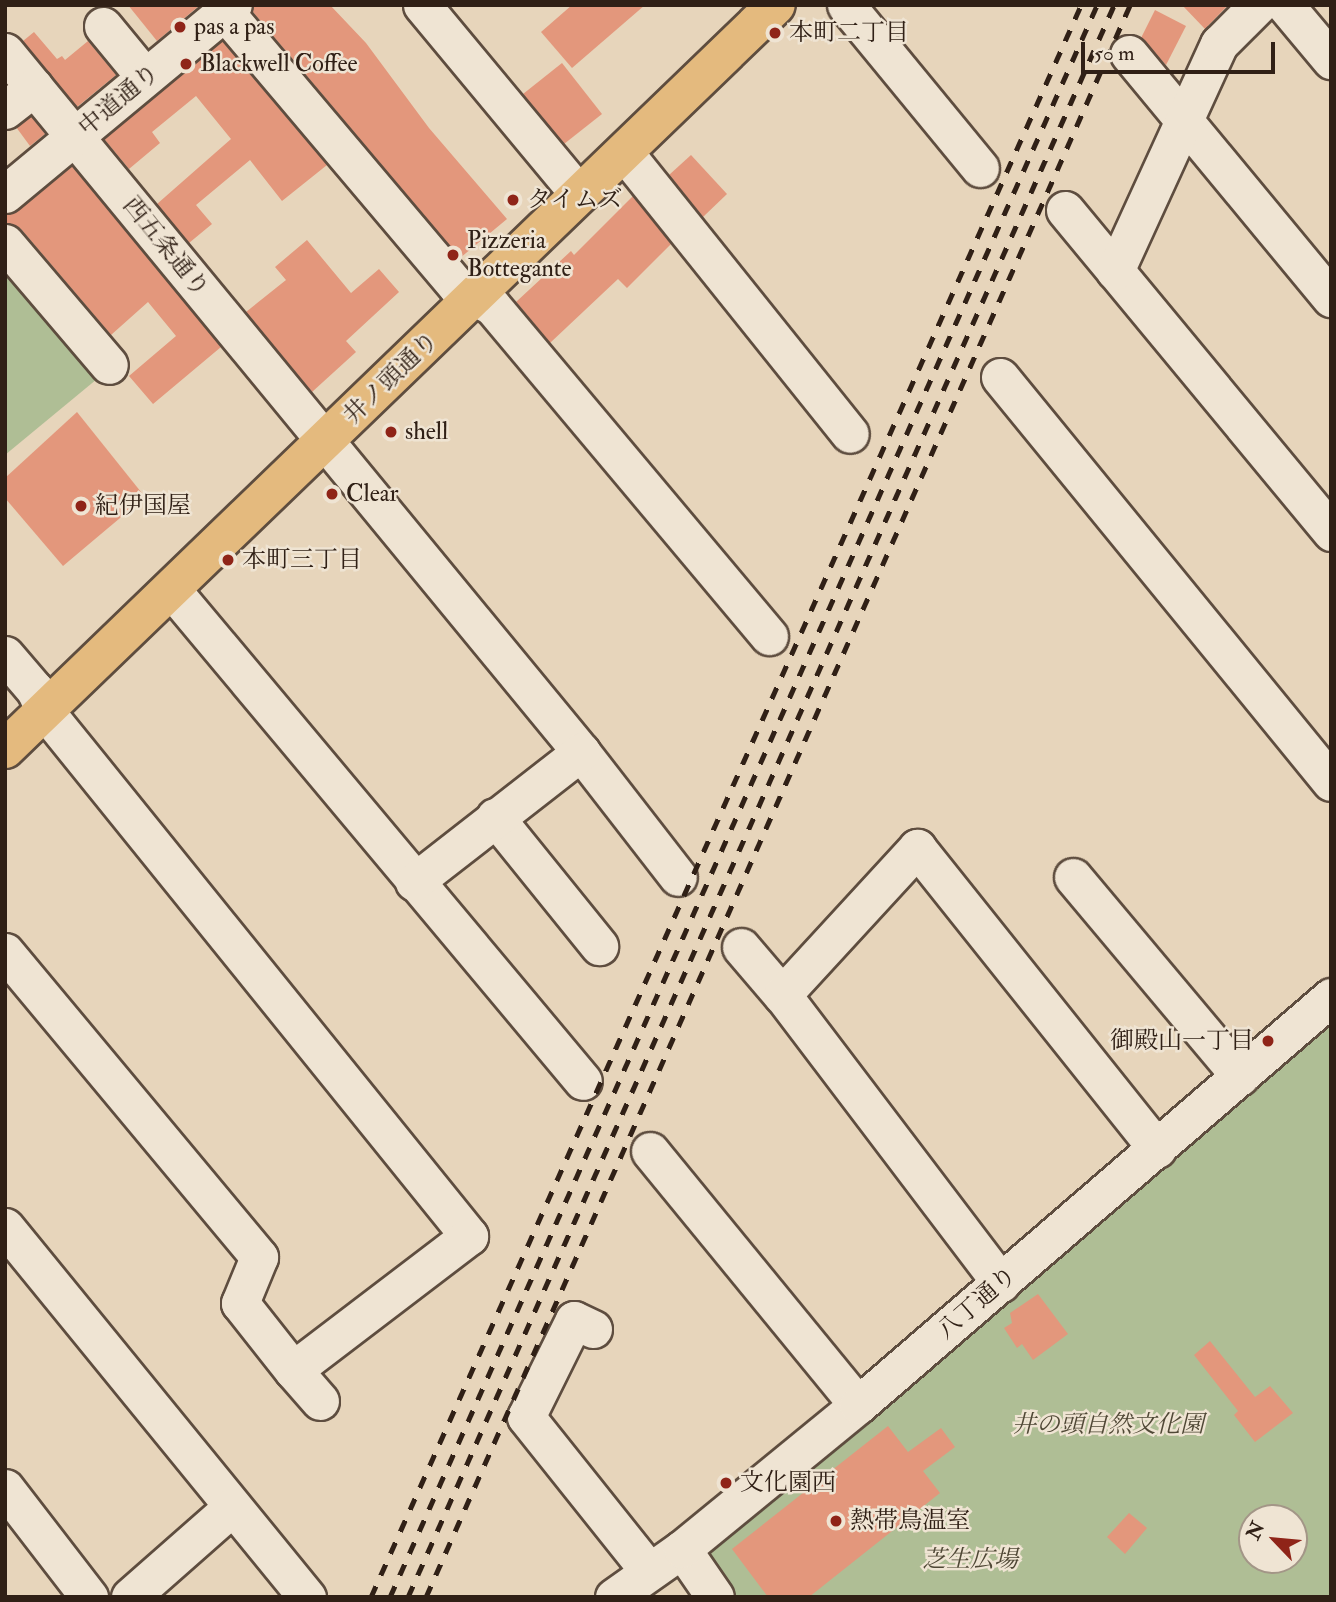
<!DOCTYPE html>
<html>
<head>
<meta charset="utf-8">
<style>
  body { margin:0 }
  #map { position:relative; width:1336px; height:1602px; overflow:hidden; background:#e7d5bb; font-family:"IM FELL Double Pica","Noto Serif JP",serif }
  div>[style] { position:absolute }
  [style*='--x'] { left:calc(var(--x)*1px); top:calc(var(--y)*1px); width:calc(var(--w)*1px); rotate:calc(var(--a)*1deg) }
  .green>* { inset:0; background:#afbe95 }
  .building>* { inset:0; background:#e3977c }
  .roads { filter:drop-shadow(2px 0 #5e4d3f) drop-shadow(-2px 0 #5e4d3f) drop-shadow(0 2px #5e4d3f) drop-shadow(0 -2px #5e4d3f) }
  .minor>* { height:37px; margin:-18.5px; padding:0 18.5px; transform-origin:18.5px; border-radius:18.5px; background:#efe4d3 }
  .major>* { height:38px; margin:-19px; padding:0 19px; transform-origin:19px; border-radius:19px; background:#e4ba7e }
  .rail>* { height:5px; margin-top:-2.5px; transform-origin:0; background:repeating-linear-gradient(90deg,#302016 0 12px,transparent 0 24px) }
  .dots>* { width:19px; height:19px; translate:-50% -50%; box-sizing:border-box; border:4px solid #efe4d3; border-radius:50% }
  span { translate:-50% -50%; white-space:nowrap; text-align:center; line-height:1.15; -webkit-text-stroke:5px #efe4d3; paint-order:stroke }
  .poi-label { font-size:24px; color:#302016 }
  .left { translate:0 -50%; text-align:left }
  .right { translate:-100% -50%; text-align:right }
  .street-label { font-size:24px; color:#302016 }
  .park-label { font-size:24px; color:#504836; font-style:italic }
  .frame { position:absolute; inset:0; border:7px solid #302016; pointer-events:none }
  .north { position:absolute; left:1238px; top:1504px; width:70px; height:70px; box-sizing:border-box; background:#efe4d3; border:2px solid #a39687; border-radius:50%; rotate:296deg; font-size:19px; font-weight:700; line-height:28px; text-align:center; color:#302016 }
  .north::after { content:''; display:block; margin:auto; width:24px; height:32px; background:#8f2418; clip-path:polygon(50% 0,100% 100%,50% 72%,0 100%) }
  .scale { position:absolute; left:1081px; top:42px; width:194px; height:32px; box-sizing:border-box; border:4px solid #302016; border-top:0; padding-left:9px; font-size:21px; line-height:24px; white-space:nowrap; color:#302016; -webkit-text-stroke:5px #efe4d3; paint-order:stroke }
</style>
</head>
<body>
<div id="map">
  <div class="green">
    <i style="clip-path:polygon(5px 268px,97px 379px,5px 455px)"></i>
    <i style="clip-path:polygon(evenodd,1331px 1005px,1331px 1597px,727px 1597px,696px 1553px,1331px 1005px,1252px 1518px,1294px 1518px,1294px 1560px,1252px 1560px,1252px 1518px)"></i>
  </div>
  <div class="building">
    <i style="clip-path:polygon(128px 5px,200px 5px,157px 41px)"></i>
    <i style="clip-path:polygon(254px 5px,330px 5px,366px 43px,429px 128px,507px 219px,460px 258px,253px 12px)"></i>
    <i style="clip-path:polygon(572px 5px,645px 5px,572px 68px,541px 32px)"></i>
    <i style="clip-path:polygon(1182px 5px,1228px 5px,1205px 29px)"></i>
    <i style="clip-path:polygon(1155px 10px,1186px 26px,1166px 65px,1141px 38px)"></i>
    <i style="clip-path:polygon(34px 32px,57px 59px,62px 56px,65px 60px,88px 41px,116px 75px,77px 107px,23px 41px)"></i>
    <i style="clip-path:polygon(222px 41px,327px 165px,282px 201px,250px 160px,196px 205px,212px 224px,189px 243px,157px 204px,231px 139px,196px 96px,152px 132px,160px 143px,129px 169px,104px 139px)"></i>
    <i style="clip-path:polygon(562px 63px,602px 114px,564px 144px,523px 94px)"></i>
    <i style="clip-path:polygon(31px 116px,45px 134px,30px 146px,16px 127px)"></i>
    <i style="clip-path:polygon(691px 155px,727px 194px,703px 217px,669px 175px)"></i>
    <i style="clip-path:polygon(72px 166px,221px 347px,153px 404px,129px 376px,176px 336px,148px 302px,111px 335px,21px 229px,5px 223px,5px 214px,18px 210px)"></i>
    <i style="clip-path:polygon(633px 196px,671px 244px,627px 288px,618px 279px,550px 343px,516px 302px,571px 251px,574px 255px)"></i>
    <i style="clip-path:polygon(307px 240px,351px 293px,379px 269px,399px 292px,346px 341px,356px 352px,312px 392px,246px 312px,286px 280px,275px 267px)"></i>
    <i style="clip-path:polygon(77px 412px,145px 497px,63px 566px,5px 498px,5px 478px)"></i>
    <i style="clip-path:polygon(1038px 1294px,1068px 1334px,1033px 1360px,1022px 1344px,1017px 1348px,1004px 1328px,1012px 1323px,1010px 1313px)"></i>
    <i style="clip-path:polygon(1210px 1341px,1255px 1397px,1270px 1386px,1293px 1413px,1255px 1442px,1234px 1415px,1238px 1411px,1194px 1355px)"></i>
    <i style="clip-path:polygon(888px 1426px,908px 1452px,941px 1428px,955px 1447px,923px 1471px,940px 1493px,809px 1597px,768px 1597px,732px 1549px)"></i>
    <i style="clip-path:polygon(1129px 1513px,1147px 1528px,1125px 1554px,1107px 1537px)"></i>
  </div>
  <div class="roads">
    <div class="minor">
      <i style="--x:422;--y:5;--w:246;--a:50.3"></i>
      <i style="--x:846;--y:5;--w:211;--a:50.6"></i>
      <i style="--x:1285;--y:5;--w:72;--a:50.1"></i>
      <i style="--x:225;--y:12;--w:361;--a:49.8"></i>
      <i style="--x:458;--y:288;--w:38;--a:28"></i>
      <i style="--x:492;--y:306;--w:431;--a:50"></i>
      <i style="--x:103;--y:26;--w:66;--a:50.5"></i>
      <i style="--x:5;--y:52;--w:907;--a:50.55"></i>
      <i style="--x:581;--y:752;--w:158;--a:52.2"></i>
      <i style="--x:1129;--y:54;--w:317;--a:50.4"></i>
      <i style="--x:5;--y:110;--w:37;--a:-38"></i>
      <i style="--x:624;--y:152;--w:361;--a:51.3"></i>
      <i style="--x:5;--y:194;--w:296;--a:-39.7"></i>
      <i style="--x:1065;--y:210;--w:418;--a:50.4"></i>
      <i style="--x:5;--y:243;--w:160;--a:49.6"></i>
      <i style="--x:1115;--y:271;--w:250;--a:-65.4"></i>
      <i style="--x:1219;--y:44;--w:55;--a:-45"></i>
      <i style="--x:1000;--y:377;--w:523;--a:50.74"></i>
      <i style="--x:172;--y:590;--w:640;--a:50.07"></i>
      <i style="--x:5;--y:655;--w:46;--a:49.4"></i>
      <i style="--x:35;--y:690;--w:23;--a:65"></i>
      <i style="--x:45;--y:711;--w:675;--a:51.07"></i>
      <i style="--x:469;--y:1236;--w:221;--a:142.7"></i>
      <i style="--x:293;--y:1370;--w:41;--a:48.9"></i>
      <i style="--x:495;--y:817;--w:166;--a:51.1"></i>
      <i style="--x:1073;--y:877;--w:260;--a:50"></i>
      <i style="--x:414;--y:882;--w:212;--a:-37.9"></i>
      <i style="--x:741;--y:947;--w:63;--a:49.5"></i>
      <i style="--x:5;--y:952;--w:397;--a:50.2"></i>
      <i style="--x:259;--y:1257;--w:50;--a:112.4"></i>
      <i style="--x:240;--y:1303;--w:85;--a:51.7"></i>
      <i style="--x:650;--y:1151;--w:328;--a:50.7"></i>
      <i style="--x:5;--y:1227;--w:478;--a:50.8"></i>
      <i style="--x:1001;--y:1283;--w:362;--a:-127.2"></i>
      <i style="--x:782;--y:995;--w:200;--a:-47.4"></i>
      <i style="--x:917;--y:848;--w:385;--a:51.4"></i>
      <i style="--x:593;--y:1329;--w:21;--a:-155"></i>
      <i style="--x:574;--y:1320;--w:108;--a:116.3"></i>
      <i style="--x:526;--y:1417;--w:196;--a:51.4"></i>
      <i style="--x:5;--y:1488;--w:138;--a:52.4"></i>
      <i style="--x:682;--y:1549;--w:58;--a:55.5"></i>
      <i style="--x:130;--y:1597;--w:136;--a:-41.4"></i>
      <i style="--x:614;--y:1597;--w:83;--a:-35.2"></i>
      <i style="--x:682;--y:1549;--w:227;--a:-39.3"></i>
      <i style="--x:858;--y:1405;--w:625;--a:-40.78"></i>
    </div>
    <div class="major">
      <i style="--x:5;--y:749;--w:1071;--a:-43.98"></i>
    </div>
  </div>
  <div class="rail">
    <i style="--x:371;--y:1597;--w:1743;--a:-65.96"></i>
    <i style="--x:390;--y:1597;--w:1742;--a:-66.05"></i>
    <i style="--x:408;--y:1597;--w:1742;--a:-66.08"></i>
    <i style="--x:426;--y:1597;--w:1741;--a:-66.14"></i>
  </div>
  <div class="dots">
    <i style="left:180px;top:27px;background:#8f2418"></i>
    <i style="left:775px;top:33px;background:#8f2418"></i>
    <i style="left:186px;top:64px;background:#8f2418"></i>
    <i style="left:513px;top:200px;background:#8f2418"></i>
    <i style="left:453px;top:255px;background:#8f2418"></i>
    <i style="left:391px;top:432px;background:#8f2418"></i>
    <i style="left:332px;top:494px;background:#8f2418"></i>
    <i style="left:81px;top:506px;background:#8f2418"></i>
    <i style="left:228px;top:560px;background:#8f2418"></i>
    <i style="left:1268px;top:1041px;background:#8f2418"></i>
    <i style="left:726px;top:1483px;background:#8f2418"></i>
    <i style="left:836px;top:1521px;background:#8f2418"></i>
  </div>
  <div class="poi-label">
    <span class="left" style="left:194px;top:27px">pas a pas</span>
    <span class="left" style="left:789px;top:33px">本町二丁目</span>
    <span class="left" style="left:200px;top:64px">Blackwell Coffee</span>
    <span class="left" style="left:527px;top:200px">タイムズ</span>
    <span class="left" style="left:467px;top:255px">Pizzeria<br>Bottegante</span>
    <span class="left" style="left:405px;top:432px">shell</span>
    <span class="left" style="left:346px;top:494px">Clear</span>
    <span class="left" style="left:95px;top:506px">紀伊国屋</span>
    <span class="left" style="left:242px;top:560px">本町三丁目</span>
    <span class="right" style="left:1254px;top:1041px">御殿山一丁目</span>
    <span class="left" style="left:740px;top:1483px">文化園西</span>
    <span class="left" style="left:850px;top:1521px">熱帯鳥温室</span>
  </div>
  <div class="street-label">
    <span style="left:119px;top:100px;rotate:-40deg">中道通り</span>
    <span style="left:166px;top:247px;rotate:51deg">西五条通り</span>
    <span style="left:391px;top:378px;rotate:-44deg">井ノ頭通り</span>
    <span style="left:977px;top:1303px;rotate:-41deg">八丁通り</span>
  </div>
  <div class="park-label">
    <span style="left:1108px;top:1425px">井の頭自然文化園</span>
    <span style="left:970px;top:1560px">芝生広場</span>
  </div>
  <div class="frame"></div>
  <div class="north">N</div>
  <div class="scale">50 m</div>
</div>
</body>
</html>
